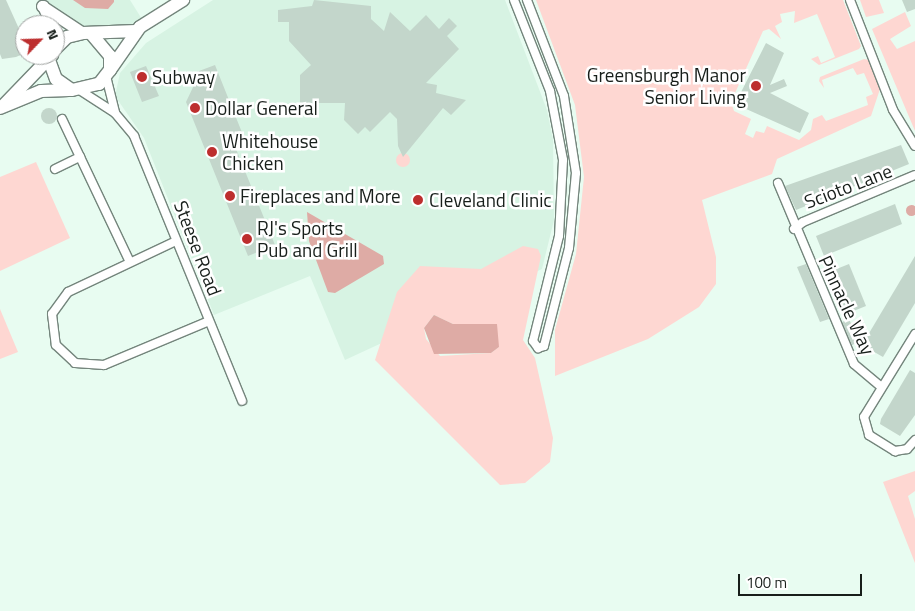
<!DOCTYPE html>
<html>
<head>
<meta charset="utf-8">
<style>
  body { margin:0 }
  #map { position:relative; width:915px; height:611px; overflow:hidden; background:#e8fcf1; font-family:"Titillium Web",sans-serif }
  div>[style] { position:absolute }
  [style*='--x'] { left:calc(var(--x)*1px); top:calc(var(--y)*1px); width:calc(var(--w)*1px); rotate:calc(var(--a)*1deg) }
  .built>* { inset:0; background:#d7f3e3 }
  .green>* { inset:0; background:#fed7d2 }
  .round { border-radius:50% }
  .water>* { inset:0; background:#deaba5 }
  .building>* { inset:0; background:#c3d6cb }
  .roads { filter:drop-shadow(1px 0 #74857c) drop-shadow(-1px 0 #74857c) drop-shadow(0 1px #74857c) drop-shadow(0 -1px #74857c) }
  .street>* { height:8px; margin:-4px; padding:0 4px; transform-origin:4px; border-radius:4px; background:#fff }
  .secondary>* { height:11px; margin:-5.5px; padding:0 5.5px; transform-origin:5.5px; border-radius:5.5px; background:#fff }
  .primary>* { height:12px; margin:-6px; padding:0 6px; transform-origin:6px; border-radius:6px; background:#fff }
  .dots>* { width:14px; height:14px; translate:-50% -50%; box-sizing:border-box; border:2px solid #fff; border-radius:50% }
  span { translate:-50% -50%; white-space:nowrap; text-align:center; line-height:1.15; -webkit-text-stroke:5px #fff; paint-order:stroke }
  .poi-label { font-size:19px; color:#171e1a }
  .right { translate:-100% -50%; text-align:right }
  .left { translate:0 -50%; text-align:left }
  .street-label { font-size:19px; color:#171e1a }
  .north { position:absolute; left:15px; top:15px; width:50px; height:50px; box-sizing:border-box; background:#fff; border:1px solid #a2a5a3; border-radius:50%; rotate:66deg; font-size:14px; font-weight:700; line-height:20px; text-align:center; color:#171e1a }
  .north::after { content:''; display:block; margin:auto; width:18px; height:22px; background:#bd2e2e; clip-path:polygon(50% 0,100% 100%,50% 72%,0 100%) }
  .scale { position:absolute; left:738px; top:574px; width:124px; height:22px; box-sizing:border-box; border:2px solid #171e1a; border-top:0; padding-left:6px; font-size:15px; line-height:18px; white-space:nowrap; color:#171e1a; -webkit-text-stroke:4px #fff; paint-order:stroke }
</style>
</head>
<body>
<div id="map">
  <div class="built">
    <i style="clip-path:polygon(38px 0,130px 0,145px 24px,91px 33px)"></i>
    <i style="clip-path:polygon(213px 0,505px 0,547px 110px,553px 140px,554px 220px,542px 269px,345px 360px,310px 276px,214px 315px,144px 138px,115px 96px,120px 73px,146px 43px)"></i>
  </div>
  <div class="green">
    <i style="clip-path:polygon(536px 0,843px 0,861px 46px,859px 49px,819px 65px,811px 59px,818px 56px,821px 63px,835px 57px,817px 14px,794px 23px,795px 11px,780px 14px,782px 22px,775px 26px,781px 39px,769px 29px,763px 31px,731px 102px,734px 111px,751px 119px,745px 134px,753px 138px,756px 131px,764px 133px,767px 126px,799px 140px,811px 130px,813px 119px,822px 115px,826px 121px,868px 105px,866px 97px,873px 94px,864px 73px,857px 75px,853px 68px,822px 80px,824px 88px,819px 81px,820px 77px,864px 59px,869px 60px,880px 89px,871px 116px,777px 159px,772px 174px,702px 200px,716px 257px,716px 284px,699px 307px,648px 339px,555px 376px,555px 330px,576px 254px,584px 177px,575px 105px)"></i>
    <i style="clip-path:polygon(860px 0,879px 0,884px 13px,866px 17px)"></i>
    <i style="clip-path:polygon(905px 12px,911px 26px,890px 39px,897px 49px,915px 41px,915px 131px,872px 29px)"></i>
    <i class="round" style="left:396px;top:153px;width:14px;height:14px"></i>
    <i style="clip-path:polygon(36px 162px,70px 238px,0 271px,0 177px)"></i>
    <i style="clip-path:polygon(evenodd,523px 246px,538px 249px,541px 256px,523px 340px,535px 358px,553px 438px,550px 462px,525px 483px,500px 485px,375px 360px,397px 292px,420px 266px,481px 269px,523px 246px,434px 315px,453px 324px,471px 325px,499px 347px,491px 353px,440px 356px,426px 339px,424px 328px,434px 315px)"></i>
    <i style="clip-path:polygon(0 309px,18px 352px,0 359px)"></i>
    <i style="clip-path:polygon(915px 471px,915px 491px,908px 496px,915px 519px,915px 563px,883px 482px)"></i>
  </div>
  <div class="water">
    <i style="clip-path:polygon(73px 0,114px 0,114px 2px,108px 9px,85px 8px)"></i>
    <i class="round" style="left:905.5px;top:204.5px;width:11px;height:11px"></i>
    <i style="clip-path:polygon(307px 212px,383px 256px,384px 264px,335px 293px,328px 292px,309px 241px)"></i>
    <i style="clip-path:polygon(434px 315px,453px 324px,497px 324px,499px 347px,491px 353px,434px 354px,424px 328px)"></i>
  </div>
  <div class="building">
    <i style="clip-path:polygon(0 0,6px 0,25px 42px,25px 53px,16px 57px,2px 59px,0 54px)"></i>
    <i style="clip-path:polygon(314px 0,371px 6px,371px 19px,384px 31px,390px 12px,410px 31px,426px 15px,439px 29px,449px 18px,457px 26px,447px 36px,459px 49px,426px 83px,437px 85px,436px 93px,466px 100px,451px 115px,443px 108px,403px 157px,398px 146px,397px 119px,390px 112px,370px 132px,365px 127px,358px 134px,344px 120px,345px 103px,300px 103px,300px 75px,311px 65px,289px 41px,289px 22px,278px 22px,278px 10px,312px 6px)"></i>
    <i style="clip-path:polygon(902px 0,915px 0,915px 9px,907px 12px)"></i>
    <i style="clip-path:polygon(766px 43px,784px 53px,770px 85px,784px 79px,787px 86px,770px 93px,809px 113px,800px 133px,735px 104px)"></i>
    <i style="clip-path:polygon(215px 65px,245px 140px,234px 144px,275px 245px,248px 256px,186px 102px,195px 83px,191px 74px)"></i>
    <i style="clip-path:polygon(146px 66px,159px 96px,142px 102px,130px 72px)"></i>
    <i class="round" style="left:41px;top:108px;width:16px;height:16px"></i>
    <i style="clip-path:polygon(901px 145px,909px 164px,796px 210px,785px 186px)"></i>
    <i style="clip-path:polygon(895px 204px,902px 224px,824px 256px,816px 236px)"></i>
    <i style="clip-path:polygon(915px 256px,915px 303px,883px 357px,862px 345px)"></i>
    <i style="clip-path:polygon(806px 264px,829px 319px,820px 322px,797px 267px)"></i>
    <i style="clip-path:polygon(849px 264px,866px 306px,846px 314px,829px 272px)"></i>
    <i style="clip-path:polygon(849px 319px,859px 342px,852px 345px,842px 322px)"></i>
    <i style="clip-path:polygon(910px 370px,915px 373px,915px 415px,900px 436px,880px 424px,881px 419px)"></i>
  </div>
  <div class="roads">
    <div class="street">
      <i style="--x:514;--y:0;--w:98;--a:68.4"></i>
      <i style="--x:550;--y:91;--w:70;--a:79.3"></i>
      <i style="--x:563;--y:160;--w:76;--a:93"></i>
      <i style="--x:559;--y:236;--w:108;--a:103.9"></i>
      <i style="--x:533;--y:341;--w:9;--a:54"></i>
      <i style="--x:538;--y:348;--w:6;--a:-18"></i>
      <i style="--x:544;--y:346;--w:101;--a:-75.7"></i>
      <i style="--x:569;--y:248;--w:75;--a:-84.7"></i>
      <i style="--x:576;--y:173;--w:78;--a:-98.9"></i>
      <i style="--x:564;--y:96;--w:103;--a:-111.1"></i>
      <i style="--x:850;--y:0;--w:118;--a:68.6"></i>
      <i style="--x:893;--y:110;--w:42;--a:58.6"></i>
      <i style="--x:106;--y:76;--w:38;--a:76"></i>
      <i style="--x:81;--y:91;--w:40;--a:32.9"></i>
      <i style="--x:115;--y:113;--w:30;--a:50"></i>
      <i style="--x:134;--y:136;--w:286;--a:67.8"></i>
      <i style="--x:62;--y:119;--w:158;--a:64.6"></i>
      <i style="--x:55;--y:169;--w:28;--a:-26"></i>
      <i style="--x:778;--y:183;--w:196;--a:67.2"></i>
      <i style="--x:854;--y:364;--w:34;--a:40"></i>
      <i style="--x:794;--y:229;--w:11;--a:-38"></i>
      <i style="--x:803;--y:222;--w:121;--a:-22.8"></i>
      <i style="--x:176;--y:241;--w:119;--a:154.7"></i>
      <i style="--x:68;--y:292;--w:27;--a:126"></i>
      <i style="--x:52;--y:314;--w:31;--a:83"></i>
      <i style="--x:56;--y:345;--w:26;--a:43"></i>
      <i style="--x:75;--y:363;--w:29;--a:4"></i>
      <i style="--x:104;--y:365;--w:112;--a:-22.7"></i>
      <i style="--x:915;--y:334;--w:97;--a:121.6"></i>
      <i style="--x:864;--y:417;--w:19;--a:74"></i>
      <i style="--x:869;--y:435;--w:31;--a:32"></i>
      <i style="--x:895;--y:451;--w:12;--a:-9"></i>
      <i style="--x:907;--y:449;--w:12;--a:-48"></i>
    </div>
    <div class="secondary">
      <i style="--x:42;--y:6;--w:49;--a:33.4"></i>
      <i style="--x:43;--y:6;--w:21;--a:65"></i>
    </div>
    <div class="primary">
      <i style="--x:55;--y:49;--w:17;--a:-45"></i>
      <i style="--x:67;--y:37;--w:16;--a:-14"></i>
      <i style="--x:83;--y:33;--w:53;--a:-2.2"></i>
      <i style="--x:49;--y:60;--w:20;--a:70"></i>
      <i style="--x:56;--y:79;--w:19;--a:35"></i>
      <i style="--x:72;--y:90;--w:28;--a:-13"></i>
      <i style="--x:99;--y:84;--w:18;--a:-52"></i>
      <i style="--x:110;--y:70;--w:14;--a:-90"></i>
      <i style="--x:110;--y:56;--w:30;--a:-130"></i>
      <i style="--x:110;--y:70;--w:52;--a:-55.1"></i>
      <i style="--x:140;--y:27;--w:51;--a:-32.1"></i>
      <i style="--x:3;--y:106;--w:71;--a:-46.1"></i>
      <i style="--x:0;--y:108;--w:44;--a:-22.5"></i>
      <i style="--x:41;--y:91;--w:28;--a:-2"></i>
    </div>
  </div>
  <div class="dots">
    <i style="left:142px;top:77px;background:#bd2e2e"></i>
    <i style="left:756px;top:86px;background:#bd2e2e"></i>
    <i style="left:195px;top:108px;background:#bd2e2e"></i>
    <i style="left:212px;top:152px;background:#bd2e2e"></i>
    <i style="left:230px;top:196px;background:#bd2e2e"></i>
    <i style="left:418px;top:200px;background:#bd2e2e"></i>
    <i style="left:247px;top:239px;background:#bd2e2e"></i>
  </div>
  <div class="poi-label">
    <span class="right" style="left:746px;top:86px">Greensburgh Manor<br>Senior Living</span>
    <span class="left" style="left:152px;top:77px">Subway</span>
    <span class="left" style="left:205px;top:108px">Dollar General</span>
    <span class="left" style="left:222px;top:152px">Whitehouse<br>Chicken</span>
    <span class="left" style="left:240px;top:196px">Fireplaces and More</span>
    <span class="left" style="left:429px;top:200px">Cleveland Clinic</span>
    <span class="left" style="left:257px;top:239px">RJ's Sports<br>Pub and Grill</span>
  </div>
  <div class="street-label">
    <span style="left:848px;top:186px;rotate:-21deg">Scioto Lane</span>
    <span style="left:198px;top:248px;rotate:69deg">Steese Road</span>
    <span style="left:847px;top:305px;rotate:65deg">Pinnacle Way</span>
  </div>
  <div class="north">N</div>
  <div class="scale">100 m</div>
</div>
</body>
</html>
